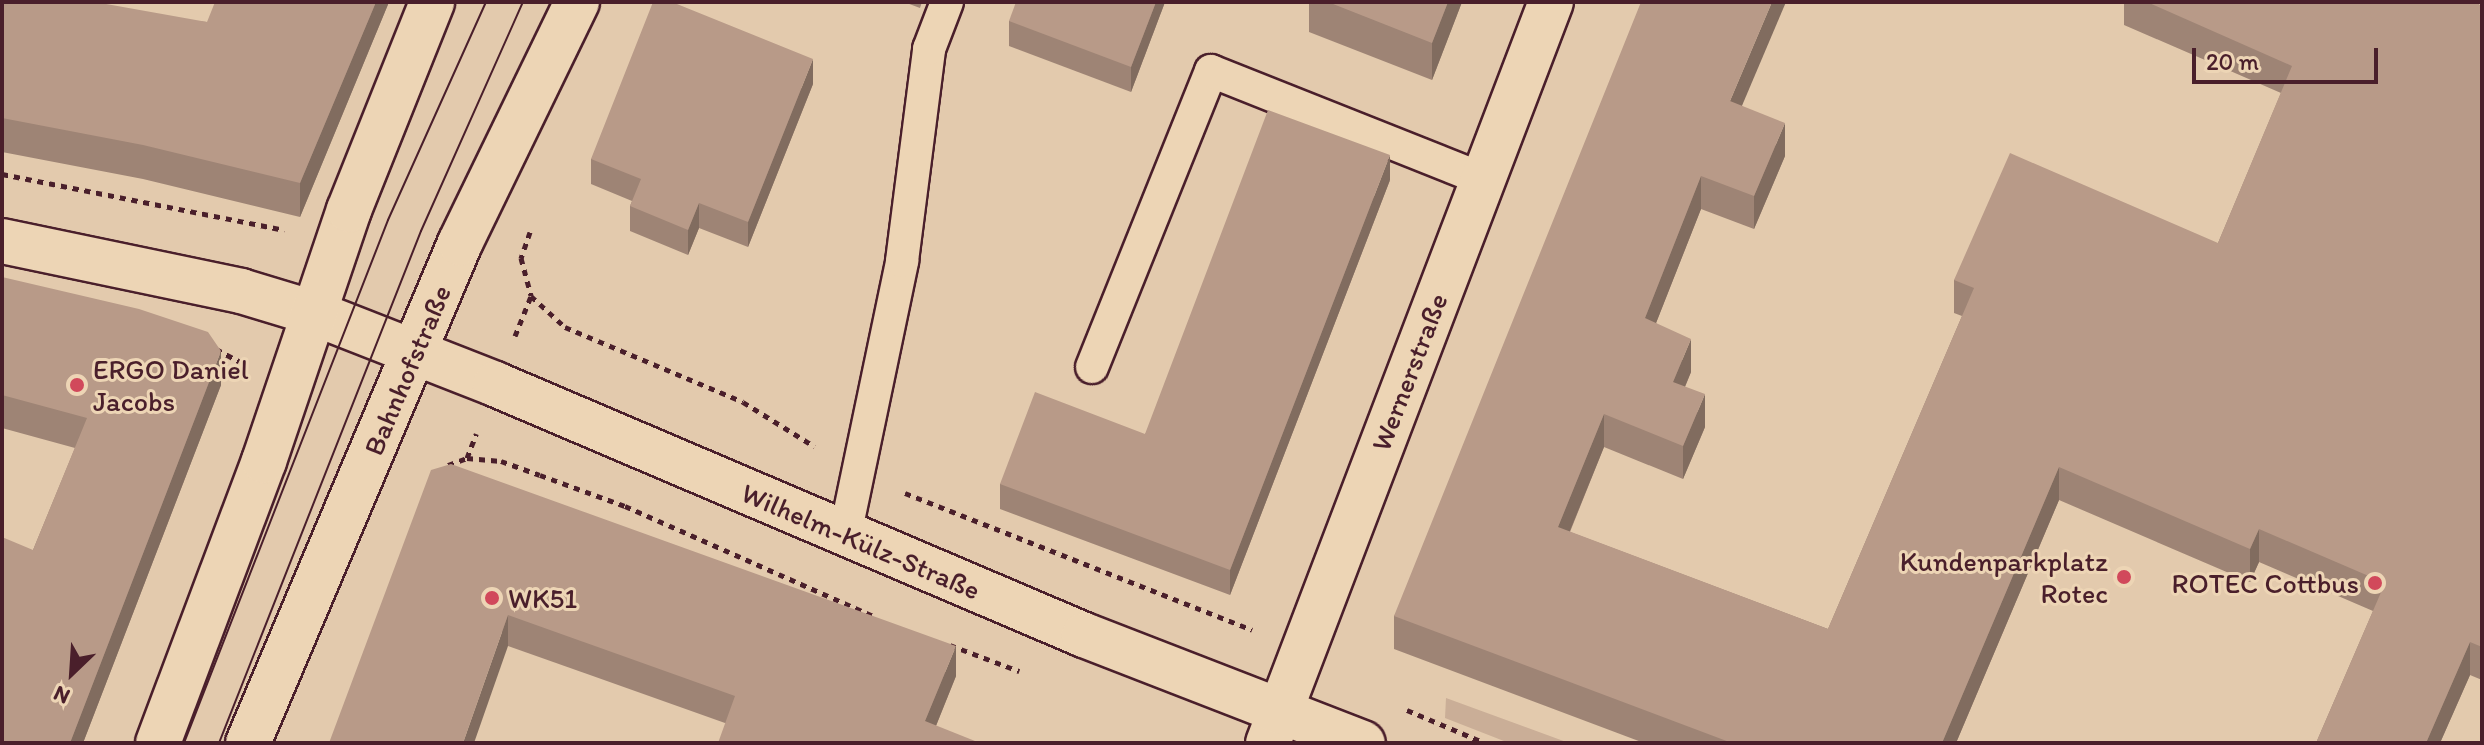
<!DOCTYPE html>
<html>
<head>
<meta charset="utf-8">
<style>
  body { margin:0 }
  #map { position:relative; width:2484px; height:745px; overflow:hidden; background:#e3caad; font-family:Itim,sans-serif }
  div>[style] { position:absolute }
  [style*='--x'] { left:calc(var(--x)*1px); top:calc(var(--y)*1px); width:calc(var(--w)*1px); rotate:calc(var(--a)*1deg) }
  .green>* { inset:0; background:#caae97 }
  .path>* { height:5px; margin-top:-2.5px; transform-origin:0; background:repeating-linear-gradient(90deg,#4a1f2b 0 6px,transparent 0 12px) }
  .roads { filter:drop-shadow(2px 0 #4a1f2b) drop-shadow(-2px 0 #4a1f2b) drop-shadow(0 2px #4a1f2b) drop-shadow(0 -2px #4a1f2b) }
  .lane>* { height:32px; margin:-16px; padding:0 16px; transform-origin:16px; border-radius:16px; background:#edd5b5 }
  .street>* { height:44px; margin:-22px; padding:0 22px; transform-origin:22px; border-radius:22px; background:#edd5b5 }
  .secondary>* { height:44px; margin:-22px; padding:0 22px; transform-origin:22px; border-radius:22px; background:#edd5b5 }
  .tram>* { height:2px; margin:-1px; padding:0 1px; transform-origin:1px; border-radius:1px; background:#4a1f2b }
  .wall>* { inset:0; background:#9e8475 }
  .shaded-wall>* { inset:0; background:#816c5f }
  .building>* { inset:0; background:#b89a88 }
  .dots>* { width:22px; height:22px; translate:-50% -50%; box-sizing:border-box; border:4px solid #edd5b5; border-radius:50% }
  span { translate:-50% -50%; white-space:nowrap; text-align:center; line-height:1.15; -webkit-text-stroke:6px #edd5b5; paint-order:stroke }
  .poi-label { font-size:28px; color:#4a1f2b }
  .left { translate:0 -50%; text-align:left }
  .right { translate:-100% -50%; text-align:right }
  .street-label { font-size:28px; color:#4a1f2b }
  .frame { position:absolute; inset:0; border:4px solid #4a1f2b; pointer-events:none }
  .north { position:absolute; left:32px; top:633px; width:80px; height:80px; -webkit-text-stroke:6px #edd5b5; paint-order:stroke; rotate:205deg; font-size:22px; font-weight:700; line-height:32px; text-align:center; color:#4a1f2b }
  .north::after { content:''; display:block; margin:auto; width:28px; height:36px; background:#4a1f2b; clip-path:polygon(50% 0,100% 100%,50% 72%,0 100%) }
  .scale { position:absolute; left:2192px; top:48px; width:186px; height:36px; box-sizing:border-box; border:4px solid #4a1f2b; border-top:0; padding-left:10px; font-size:24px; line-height:28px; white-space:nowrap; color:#4a1f2b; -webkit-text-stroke:6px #edd5b5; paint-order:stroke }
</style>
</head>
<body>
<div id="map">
  <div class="green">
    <i style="clip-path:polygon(1446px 698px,1569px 743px,1570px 743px,1509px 743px,1445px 718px)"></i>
  </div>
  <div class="path">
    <i style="--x:2;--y:174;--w:288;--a:11.2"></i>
    <i style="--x:530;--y:232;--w:28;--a:109"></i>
    <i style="--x:521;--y:258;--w:39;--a:75"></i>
    <i style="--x:531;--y:296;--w:46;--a:42.4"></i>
    <i style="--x:565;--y:327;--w:193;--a:22.8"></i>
    <i style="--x:743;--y:402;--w:84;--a:31.8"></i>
    <i style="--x:515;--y:336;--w:43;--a:-68.2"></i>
    <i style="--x:216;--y:349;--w:26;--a:28"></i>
    <i style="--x:467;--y:458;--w:26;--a:-69"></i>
    <i style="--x:448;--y:465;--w:20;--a:-20"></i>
    <i style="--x:467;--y:458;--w:34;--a:5"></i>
    <i style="--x:501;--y:461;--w:41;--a:19.7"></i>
    <i style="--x:540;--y:475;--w:90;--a:20"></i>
    <i style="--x:625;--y:506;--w:271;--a:23.9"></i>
    <i style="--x:905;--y:493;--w:373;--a:21.5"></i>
    <i style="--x:950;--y:645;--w:74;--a:20.6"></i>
    <i style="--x:1407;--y:710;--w:85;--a:22.9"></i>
  </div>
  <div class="roads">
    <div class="lane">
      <i style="--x:1092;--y:367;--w:319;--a:-68.1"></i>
      <i style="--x:1211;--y:71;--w:293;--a:21.7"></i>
      <i style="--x:845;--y:535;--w:280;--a:-78.2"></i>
      <i style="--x:902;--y:261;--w:214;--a:-82.7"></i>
      <i style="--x:929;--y:49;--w:50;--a:-69"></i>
    </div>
    <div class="street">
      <i style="--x:2;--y:241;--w:244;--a:11.8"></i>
      <i style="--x:241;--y:291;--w:76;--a:16.8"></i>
      <i style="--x:1268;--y:743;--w:793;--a:-69.1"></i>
    </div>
    <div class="secondary">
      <i style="--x:314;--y:313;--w:194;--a:21.4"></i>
      <i style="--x:495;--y:384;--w:640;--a:23.08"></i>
      <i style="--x:1084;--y:635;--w:299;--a:21.2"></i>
      <i style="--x:158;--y:743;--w:301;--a:-69.4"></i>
      <i style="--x:264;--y:461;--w:265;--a:-71.3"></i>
      <i style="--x:349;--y:210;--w:224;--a:-68.2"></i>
      <i style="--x:248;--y:743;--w:543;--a:-67.02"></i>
      <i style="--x:460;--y:243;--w:268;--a:-64.1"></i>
    </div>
  </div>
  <div class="tram">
    <i style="--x:184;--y:743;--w:561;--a:-68.69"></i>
    <i style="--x:388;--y:220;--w:239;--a:-65.8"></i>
    <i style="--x:219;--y:743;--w:550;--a:-68.47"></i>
    <i style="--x:421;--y:231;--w:251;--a:-66"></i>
  </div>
  <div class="wall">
    <i style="clip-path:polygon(2px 2px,207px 22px,389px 2px,300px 217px,143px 179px,2px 152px)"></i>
    <i style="clip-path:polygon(904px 2px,922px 2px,920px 8px)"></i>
    <i style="clip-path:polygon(1165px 2px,1131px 92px,1009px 46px,1009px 21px)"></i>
    <i style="clip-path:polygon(1309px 2px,1462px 2px,1432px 80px,1309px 32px)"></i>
    <i style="clip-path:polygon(2124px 2px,2477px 2px,2482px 8px,2482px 680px,2470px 675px,2440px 743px,2316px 743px,2373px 611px,2259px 562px,2250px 582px,2059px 500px,1956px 743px,1644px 743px,1394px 649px,1394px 616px,1742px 106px,1785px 156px,1754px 229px,1701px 209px,1656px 323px,1691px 372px,1685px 387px,1705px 427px,1683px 479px,1604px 447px,1570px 532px,1828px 629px,1962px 316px,1954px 313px,1954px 280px,2218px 243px,2281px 93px,2124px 25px)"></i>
    <i style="clip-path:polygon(813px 84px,748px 247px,699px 228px,688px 255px,630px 231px,630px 206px,632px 201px,591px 184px,591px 159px)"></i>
    <i style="clip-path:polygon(1390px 180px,1230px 595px,1000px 509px,1000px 484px,1145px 434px)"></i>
    <i style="clip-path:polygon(2px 277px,221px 385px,83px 743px,2px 743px,33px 550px,75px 448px,2px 428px)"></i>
    <i style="clip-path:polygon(431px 470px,956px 676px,936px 726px,725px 723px,508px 646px)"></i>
  </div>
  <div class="shaded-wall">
    <i style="clip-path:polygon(376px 2px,389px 2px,300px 217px,300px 183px)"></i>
    <i style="clip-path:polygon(1156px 2px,1165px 2px,1131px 92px,1131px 67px)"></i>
    <i style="clip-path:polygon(1448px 2px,1462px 2px,1432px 80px,1432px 43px)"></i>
    <i style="clip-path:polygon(1772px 2px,1786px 2px,1730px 134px,1730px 101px)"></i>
    <i style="clip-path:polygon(813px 59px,813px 84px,748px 247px,748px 222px)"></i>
    <i style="clip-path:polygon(1785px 123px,1785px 156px,1754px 229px,1754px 196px)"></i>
    <i style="clip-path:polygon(1390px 155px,1390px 180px,1230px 595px,1230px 570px)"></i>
    <i style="clip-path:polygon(1701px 176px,1701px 209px,1645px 351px,1645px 318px)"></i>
    <i style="clip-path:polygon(699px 203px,699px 228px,688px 255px,688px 230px)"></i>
    <i style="clip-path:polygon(1691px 339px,1691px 372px,1673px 415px,1673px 382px)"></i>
    <i style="clip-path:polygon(221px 351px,221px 385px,83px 743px,70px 743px)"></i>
    <i style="clip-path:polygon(1705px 394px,1705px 427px,1683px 479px,1683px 446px)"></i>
    <i style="clip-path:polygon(1604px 414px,1604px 447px,1558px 560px,1558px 527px)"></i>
    <i style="clip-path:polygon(2059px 467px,2059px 500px,1956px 743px,1942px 743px)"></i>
    <i style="clip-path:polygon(2259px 529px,2259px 562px,2250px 582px,2250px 549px)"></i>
    <i style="clip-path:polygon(508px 615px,508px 646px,474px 743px,463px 743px)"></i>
    <i style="clip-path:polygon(2470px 642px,2470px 675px,2440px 743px,2426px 743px)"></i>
    <i style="clip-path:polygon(956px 646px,956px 676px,929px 743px,925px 721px)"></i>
  </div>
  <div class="building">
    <i style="clip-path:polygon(2px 2px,95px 2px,207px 22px,215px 2px,376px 2px,300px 183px,143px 145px,2px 118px)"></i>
    <i style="clip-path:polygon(653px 2px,672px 2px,813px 59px,748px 222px,699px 203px,688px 230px,630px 206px,641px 179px,591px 159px)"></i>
    <i style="clip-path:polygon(1016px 2px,1156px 2px,1131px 67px,1009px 21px)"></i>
    <i style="clip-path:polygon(1328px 2px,1448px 2px,1432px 43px)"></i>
    <i style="clip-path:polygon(1641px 2px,1772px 2px,1730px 101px,1785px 123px,1754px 196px,1701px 176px,1645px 318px,1691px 339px,1673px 382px,1705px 394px,1683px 446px,1604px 414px,1558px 527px,1828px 629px,1974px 288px,1954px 280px,2010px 153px,2218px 243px,2292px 66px,2147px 2px,2477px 2px,2482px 8px,2482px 647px,2470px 642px,2426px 743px,2316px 743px,2385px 583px,2259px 529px,2250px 549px,2059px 467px,1942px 743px,1732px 743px,1394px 616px)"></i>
    <i style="clip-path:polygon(1268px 110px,1390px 155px,1230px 570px,1000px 484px,1035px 392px,1145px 434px)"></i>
    <i style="clip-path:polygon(2px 277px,139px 309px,208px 332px,221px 351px,70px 743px,2px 743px,2px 537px,33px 550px,87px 418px,2px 395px)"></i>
    <i style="clip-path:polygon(451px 464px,956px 646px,925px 721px,980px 743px,718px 743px,735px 696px,508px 615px,463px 743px,329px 743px,431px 470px)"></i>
  </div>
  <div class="dots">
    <i style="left:77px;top:385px;background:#d1495b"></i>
    <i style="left:2124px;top:577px;background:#d1495b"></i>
    <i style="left:2375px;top:583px;background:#d1495b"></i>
    <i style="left:492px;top:598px;background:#d1495b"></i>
  </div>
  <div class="poi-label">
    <span class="left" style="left:93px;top:385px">ERGO Daniel<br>Jacobs</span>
    <span class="right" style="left:2108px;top:577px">Kundenparkplatz<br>Rotec</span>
    <span class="right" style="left:2359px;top:583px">ROTEC Cottbus</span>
    <span class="left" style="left:508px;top:598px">WK51</span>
  </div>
  <div class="street-label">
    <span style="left:407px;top:370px;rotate:-67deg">Bahnhofstraße</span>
    <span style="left:1409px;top:372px;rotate:-69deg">Wernerstraße</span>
    <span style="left:861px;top:541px;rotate:23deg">Wilhelm-Külz-Straße</span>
  </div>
  <div class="frame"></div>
  <div class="north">N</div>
  <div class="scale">20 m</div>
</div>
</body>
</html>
